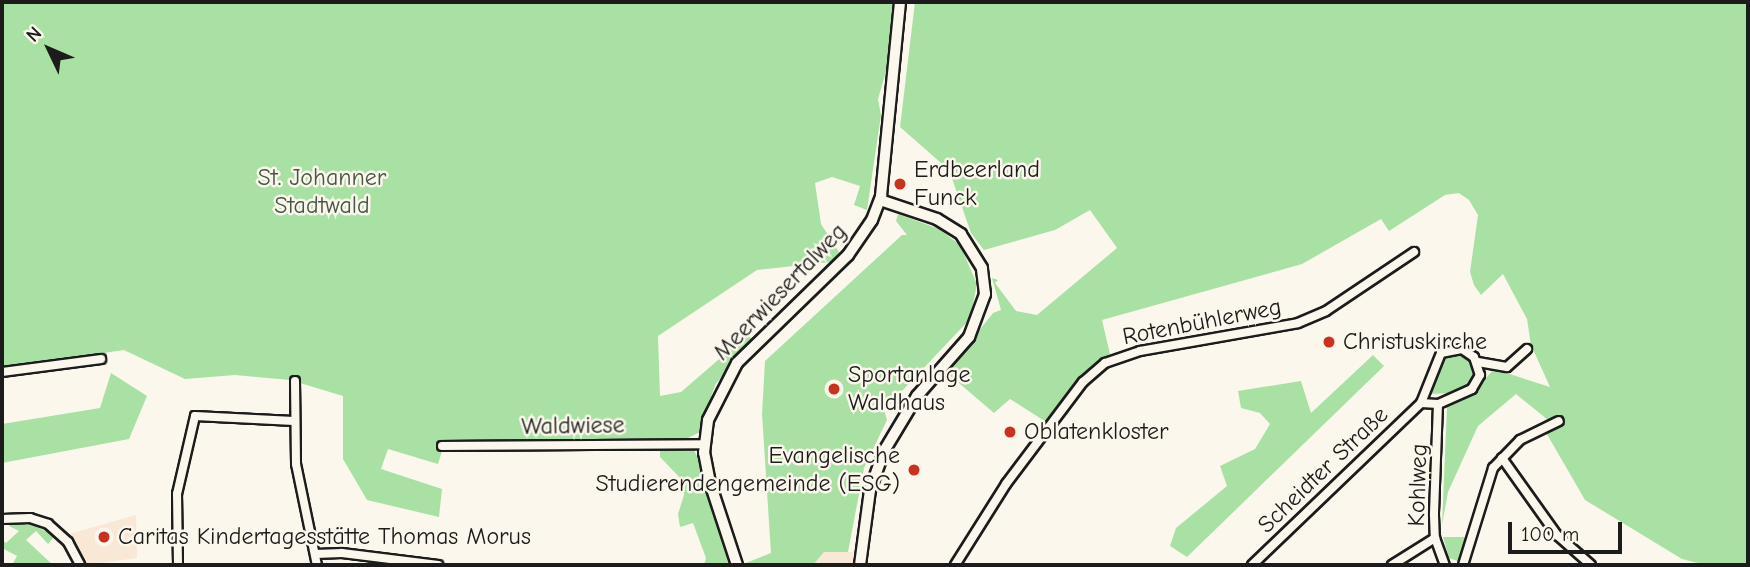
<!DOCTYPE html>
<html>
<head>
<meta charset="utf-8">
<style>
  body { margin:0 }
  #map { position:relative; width:1750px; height:567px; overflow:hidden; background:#fbf7ec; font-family:"Comic Neue",sans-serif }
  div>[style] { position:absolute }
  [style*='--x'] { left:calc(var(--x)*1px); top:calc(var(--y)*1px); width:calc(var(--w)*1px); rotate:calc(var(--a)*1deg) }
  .built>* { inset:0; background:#f8e8d5 }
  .green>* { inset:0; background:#a9e1a5 }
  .roads { filter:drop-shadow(2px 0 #1c1c1c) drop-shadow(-2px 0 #1c1c1c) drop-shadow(0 2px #1c1c1c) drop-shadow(0 -2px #1c1c1c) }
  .minor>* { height:8px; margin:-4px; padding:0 4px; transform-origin:4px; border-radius:4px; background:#fbf7ec }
  .major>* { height:10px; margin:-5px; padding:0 5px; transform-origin:5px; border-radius:5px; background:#fbf7ec }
  .dots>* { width:19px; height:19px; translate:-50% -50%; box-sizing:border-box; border:4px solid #fbf7ec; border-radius:50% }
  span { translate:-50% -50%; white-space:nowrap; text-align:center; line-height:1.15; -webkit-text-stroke:5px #fbf7ec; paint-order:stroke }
  .poi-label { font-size:24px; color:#1c1c1c }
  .left { translate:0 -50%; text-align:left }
  .right { translate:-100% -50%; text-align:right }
  .park-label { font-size:24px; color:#465745 }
  .street-label { font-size:24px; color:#1c1c1c }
  .frame { position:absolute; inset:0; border:4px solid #1c1c1c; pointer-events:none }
  .north { position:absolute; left:14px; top:14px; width:70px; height:70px; -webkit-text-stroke:5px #fbf7ec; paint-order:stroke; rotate:314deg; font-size:19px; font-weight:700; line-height:28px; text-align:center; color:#1c1c1c }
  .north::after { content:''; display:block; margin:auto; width:24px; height:32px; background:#1c1c1c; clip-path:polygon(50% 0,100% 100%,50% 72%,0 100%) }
  .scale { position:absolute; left:1508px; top:522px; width:114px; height:32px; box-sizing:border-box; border:4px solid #1c1c1c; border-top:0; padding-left:9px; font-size:21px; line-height:24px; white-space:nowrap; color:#1c1c1c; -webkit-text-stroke:5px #fbf7ec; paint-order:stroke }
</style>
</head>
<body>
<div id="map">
  <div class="built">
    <i style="clip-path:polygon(136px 515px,137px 558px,87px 565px,69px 534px)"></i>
    <i style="clip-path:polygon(824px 552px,853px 552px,853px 565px,813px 565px)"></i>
  </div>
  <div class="green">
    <i style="clip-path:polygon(2px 2px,895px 2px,887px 68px,878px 99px,881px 115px,867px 210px,854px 205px,860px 186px,832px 177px,815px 183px,821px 224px,839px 252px,831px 262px,757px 270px,658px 336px,660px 396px,681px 392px,747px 335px,752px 339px,715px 385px,700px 432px,684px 440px,684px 448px,694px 450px,698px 458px,731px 565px,704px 565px,706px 558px,693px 523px,680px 527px,678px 514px,684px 495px,683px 481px,660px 457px,660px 442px,445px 442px,438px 464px,388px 449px,381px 469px,442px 489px,439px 517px,367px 500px,343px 459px,343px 396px,290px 380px,235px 375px,185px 379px,124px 350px,2px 368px)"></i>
    <i style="clip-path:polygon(915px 2px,1748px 2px,1748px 565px,1706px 565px,1682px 559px,1585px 500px,1544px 429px,1548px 420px,1516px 394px,1478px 426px,1448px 492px,1442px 525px,1447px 407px,1470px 396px,1494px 369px,1550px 387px,1531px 345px,1527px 319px,1503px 274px,1481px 295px,1474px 285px,1470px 272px,1478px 215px,1469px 200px,1459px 193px,1445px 195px,1389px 231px,1381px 219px,1302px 264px,1102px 320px,1110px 354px,1078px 378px,1046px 422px,1010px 399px,994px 413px,946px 372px,993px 313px,1001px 310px,992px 278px,998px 280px,995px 283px,1016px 311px,1037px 315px,1117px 248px,1090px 210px,1055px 230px,984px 250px,971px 233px,949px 170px,900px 127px)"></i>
    <i style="clip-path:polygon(898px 214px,939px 229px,960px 245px,977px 284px,970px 319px,884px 410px,887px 420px,864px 468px,848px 552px,824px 552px,813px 565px,741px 565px,771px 553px,762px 414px,765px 361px,902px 235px,907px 235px,896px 221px)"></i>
    <i style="clip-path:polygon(1460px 353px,1472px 362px,1476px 374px,1471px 385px,1456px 393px,1429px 394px,1437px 363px,1445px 355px)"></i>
    <i style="clip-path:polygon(1373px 355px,1384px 366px,1187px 557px,1170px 546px,1176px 528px,1227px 486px,1220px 466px,1255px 449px,1270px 424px,1260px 413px,1241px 408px,1238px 391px,1301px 381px,1311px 413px)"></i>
    <i style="clip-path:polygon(111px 373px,147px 396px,129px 439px,2px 463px,2px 424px,100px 408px)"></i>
    <i style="clip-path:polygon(12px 522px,31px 524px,55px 536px,48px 544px,36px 531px,26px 540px,53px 565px,12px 565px,17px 556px,2px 548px,2px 540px,6px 543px,19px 531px,9px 526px)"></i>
    <i style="clip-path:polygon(1443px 537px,1466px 537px,1458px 561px,1449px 558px)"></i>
  </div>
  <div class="roads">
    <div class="minor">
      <i style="--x:1478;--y:362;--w:29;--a:10"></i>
      <i style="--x:1507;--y:367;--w:27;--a:-42"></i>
      <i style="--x:2;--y:372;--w:100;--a:-7.5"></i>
      <i style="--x:295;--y:381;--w:83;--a:89.3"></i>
      <i style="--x:296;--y:464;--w:103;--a:78.3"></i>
      <i style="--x:1438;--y:404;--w:111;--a:92.1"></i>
      <i style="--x:1434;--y:515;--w:23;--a:88"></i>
      <i style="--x:1435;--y:538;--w:29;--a:70"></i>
      <i style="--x:442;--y:446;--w:262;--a:-0.4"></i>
      <i style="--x:1502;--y:458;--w:95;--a:54.5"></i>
      <i style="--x:1557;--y:535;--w:45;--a:41.4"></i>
      <i style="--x:2;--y:519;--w:28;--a:-2"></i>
      <i style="--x:30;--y:518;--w:19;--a:18"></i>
      <i style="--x:48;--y:524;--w:27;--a:42"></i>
      <i style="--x:68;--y:542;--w:26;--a:62"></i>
      <i style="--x:315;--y:554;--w:27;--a:-2"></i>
      <i style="--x:342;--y:553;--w:97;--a:7.1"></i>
      <i style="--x:178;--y:565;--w:71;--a:-90.8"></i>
      <i style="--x:177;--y:494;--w:80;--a:-77"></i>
      <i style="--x:195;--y:416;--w:99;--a:2.9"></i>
      <i style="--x:955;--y:565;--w:96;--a:-57.8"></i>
      <i style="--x:1006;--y:484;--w:128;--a:-53"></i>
      <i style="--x:1083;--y:382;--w:29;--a:-41"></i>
      <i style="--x:1105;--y:363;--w:37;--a:-19"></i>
      <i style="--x:1140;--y:351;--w:160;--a:-10"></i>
      <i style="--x:1298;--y:323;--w:30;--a:-23"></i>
      <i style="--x:1326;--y:311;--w:106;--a:-33.8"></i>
      <i style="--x:1252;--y:565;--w:234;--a:-43.8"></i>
      <i style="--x:1421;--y:403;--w:54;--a:-68.2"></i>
      <i style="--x:1441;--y:353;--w:21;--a:-11"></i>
      <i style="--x:1462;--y:349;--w:14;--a:34"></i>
      <i style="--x:1474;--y:357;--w:19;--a:72"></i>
      <i style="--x:1480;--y:375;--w:16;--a:120"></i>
      <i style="--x:1472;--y:389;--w:37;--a:156"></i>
      <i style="--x:1438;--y:404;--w:17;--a:-177"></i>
      <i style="--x:1392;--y:565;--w:51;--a:-32.1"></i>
      <i style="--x:1463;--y:565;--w:102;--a:-72.8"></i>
      <i style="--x:1493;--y:468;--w:39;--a:-46"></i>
      <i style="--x:1520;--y:440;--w:43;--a:-26"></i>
    </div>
    <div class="major">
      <i style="--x:737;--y:565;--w:86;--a:-108.2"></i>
      <i style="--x:710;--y:483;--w:31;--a:-101"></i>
      <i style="--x:704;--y:453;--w:33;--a:-83"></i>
      <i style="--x:708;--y:420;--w:64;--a:-63"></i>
      <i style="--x:737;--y:363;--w:155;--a:-44.2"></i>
      <i style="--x:848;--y:255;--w:42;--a:-55.6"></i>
      <i style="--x:872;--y:220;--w:26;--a:-69"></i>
      <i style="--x:881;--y:196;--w:195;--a:-84.4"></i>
      <i style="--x:860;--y:565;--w:76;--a:-82.4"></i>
      <i style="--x:870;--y:490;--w:41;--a:-70.3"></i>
      <i style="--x:884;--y:451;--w:64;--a:-59"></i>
      <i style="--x:917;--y:396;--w:79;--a:-48.6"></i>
      <i style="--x:969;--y:337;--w:46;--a:-69.6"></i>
      <i style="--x:985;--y:294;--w:26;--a:-97"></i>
      <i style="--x:982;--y:268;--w:40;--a:-122"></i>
      <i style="--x:961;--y:234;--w:28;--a:-148"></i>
      <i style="--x:937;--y:219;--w:60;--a:-161.6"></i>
    </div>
  </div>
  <div class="dots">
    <i style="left:900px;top:184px;background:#c8321e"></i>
    <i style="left:1329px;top:342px;background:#c8321e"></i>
    <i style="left:834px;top:389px;background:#c8321e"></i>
    <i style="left:1010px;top:432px;background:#c8321e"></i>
    <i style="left:914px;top:470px;background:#c8321e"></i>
    <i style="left:104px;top:537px;background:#c8321e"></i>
  </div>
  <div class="poi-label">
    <span class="left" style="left:914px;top:184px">Erdbeerland<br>Funck</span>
    <span class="left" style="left:1343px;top:342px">Christuskirche</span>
    <span class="left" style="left:848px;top:389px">Sportanlage<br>Waldhaus</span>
    <span class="left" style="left:1024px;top:432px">Oblatenkloster</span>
    <span class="right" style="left:900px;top:470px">Evangelische<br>Studierendengemeinde (ESG)</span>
    <span class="left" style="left:118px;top:537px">Caritas Kindertagesstätte Thomas Morus</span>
  </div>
  <div class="park-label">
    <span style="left:322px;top:192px">St. Johanner<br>Stadtwald</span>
  </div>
  <div class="street-label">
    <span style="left:780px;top:292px;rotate:-46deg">Meerwiesertalweg</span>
    <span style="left:1202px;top:322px;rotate:-11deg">Rotenbühlerweg</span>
    <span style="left:573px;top:426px;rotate:-1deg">Waldwiese</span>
    <span style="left:1323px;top:470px;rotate:-44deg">Scheidter Straße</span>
    <span style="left:1418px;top:485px;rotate:-88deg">Kohlweg</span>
  </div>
  <div class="frame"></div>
  <div class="north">N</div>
  <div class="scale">100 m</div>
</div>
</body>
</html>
